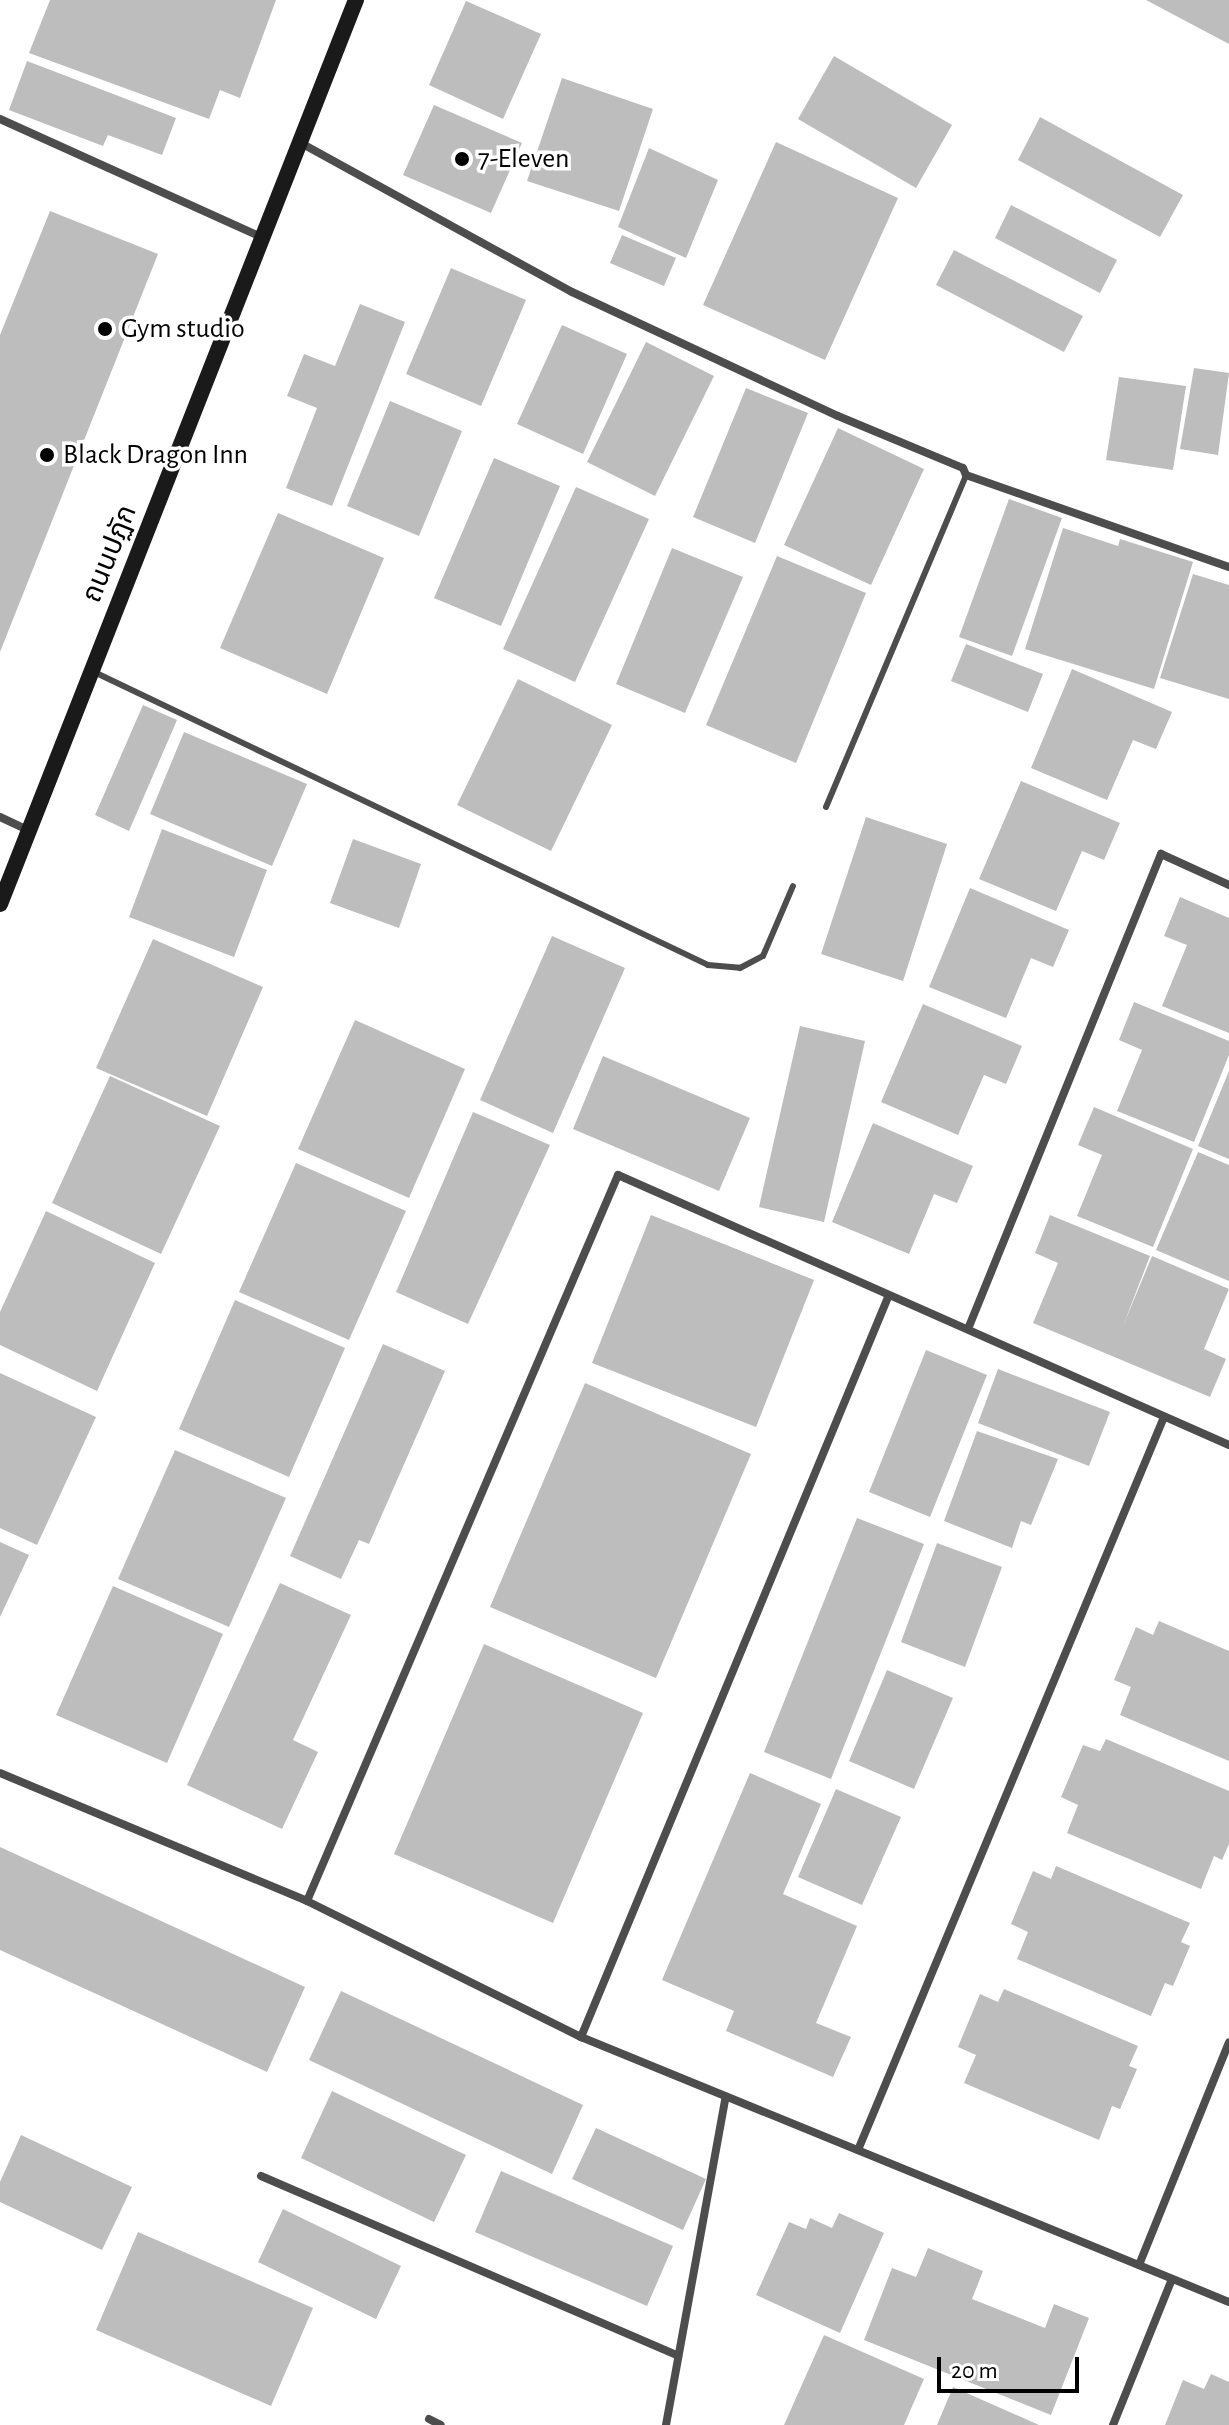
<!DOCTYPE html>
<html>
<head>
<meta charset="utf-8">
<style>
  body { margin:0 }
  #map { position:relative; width:1229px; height:2425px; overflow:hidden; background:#fff; font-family:"Alegreya Sans","Noto Sans Thai",sans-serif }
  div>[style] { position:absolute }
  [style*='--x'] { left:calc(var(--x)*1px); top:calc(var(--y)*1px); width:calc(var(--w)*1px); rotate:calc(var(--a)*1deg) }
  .building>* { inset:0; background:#bdbdbd }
  .lane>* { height:6px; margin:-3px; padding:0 3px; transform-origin:3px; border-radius:3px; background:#4d4d4d }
  .street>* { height:8px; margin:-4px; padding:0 4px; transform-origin:4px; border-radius:4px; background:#4d4d4d }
  .secondary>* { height:16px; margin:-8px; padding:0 8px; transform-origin:8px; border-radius:8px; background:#1a1a1a }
  .dots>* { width:22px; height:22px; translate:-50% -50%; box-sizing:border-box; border:4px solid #fff; border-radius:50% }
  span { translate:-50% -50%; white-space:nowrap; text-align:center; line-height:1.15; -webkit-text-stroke:7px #fff; paint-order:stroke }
  .poi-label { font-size:28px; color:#000 }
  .left { translate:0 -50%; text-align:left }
  .street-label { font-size:28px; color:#000 }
  .scale { position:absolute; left:937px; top:2357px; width:142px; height:36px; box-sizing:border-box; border:4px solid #000; border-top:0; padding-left:10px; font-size:24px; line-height:28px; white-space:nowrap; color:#000; -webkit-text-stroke:6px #fff; paint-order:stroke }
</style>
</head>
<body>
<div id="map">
  <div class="building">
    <i style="clip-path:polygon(50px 0,276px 0,240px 98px,220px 90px,209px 119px,29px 53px)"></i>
    <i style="clip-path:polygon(1146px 0,1229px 0,1229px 44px)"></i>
    <i style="clip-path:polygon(466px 1px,541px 34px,503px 119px,429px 85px)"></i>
    <i style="clip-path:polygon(834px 56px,952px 125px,916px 188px,798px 119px)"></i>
    <i style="clip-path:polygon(27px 61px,176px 118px,162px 155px,108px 135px,103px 146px,9px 110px)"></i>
    <i style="clip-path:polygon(562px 78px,653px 109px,619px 211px,527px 181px)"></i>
    <i style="clip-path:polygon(434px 105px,522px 143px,491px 213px,403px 175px)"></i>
    <i style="clip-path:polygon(1040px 117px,1183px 195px,1160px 237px,1018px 160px)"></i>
    <i style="clip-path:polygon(776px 142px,898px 198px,825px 360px,703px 305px)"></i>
    <i style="clip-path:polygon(649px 148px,718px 180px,686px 258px,618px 227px)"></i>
    <i style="clip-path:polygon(1011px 205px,1117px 260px,1100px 293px,995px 238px)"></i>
    <i style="clip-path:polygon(50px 211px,158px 254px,0 652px,0 335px)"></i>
    <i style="clip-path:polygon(622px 235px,676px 258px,664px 286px,610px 263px)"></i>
    <i style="clip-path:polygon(954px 250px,1083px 316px,1064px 352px,936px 285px)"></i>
    <i style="clip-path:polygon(451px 268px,526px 300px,481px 406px,406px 374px)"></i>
    <i style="clip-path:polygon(360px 304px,405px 322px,332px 506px,286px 488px,317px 408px,287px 396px,304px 354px,335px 366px)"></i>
    <i style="clip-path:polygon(562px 325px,627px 354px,583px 454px,517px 424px)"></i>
    <i style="clip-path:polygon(646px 342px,714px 376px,655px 496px,587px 462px)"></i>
    <i style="clip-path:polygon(1194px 368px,1229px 373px,1218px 455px,1180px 449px)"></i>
    <i style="clip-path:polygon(1119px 377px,1186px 386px,1173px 470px,1106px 460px)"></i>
    <i style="clip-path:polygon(746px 388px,808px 413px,755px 543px,693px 517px)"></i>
    <i style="clip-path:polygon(390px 401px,462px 431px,419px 536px,347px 506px)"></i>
    <i style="clip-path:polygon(838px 428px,924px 469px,871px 585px,784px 545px)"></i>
    <i style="clip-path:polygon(494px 458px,560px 486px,501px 626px,434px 598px)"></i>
    <i style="clip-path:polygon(576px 487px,649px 519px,575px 682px,503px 649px)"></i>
    <i style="clip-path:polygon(1009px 499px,1062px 518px,1012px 656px,959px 637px)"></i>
    <i style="clip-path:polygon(278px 513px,384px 558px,327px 694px,220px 648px)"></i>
    <i style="clip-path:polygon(1063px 528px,1118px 546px,1120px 539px,1193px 562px,1154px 689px,1025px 649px)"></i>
    <i style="clip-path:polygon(672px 548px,743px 577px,685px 713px,616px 684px)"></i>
    <i style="clip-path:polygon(777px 556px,866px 593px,796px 763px,706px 725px)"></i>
    <i style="clip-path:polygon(1193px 574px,1229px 585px,1229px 699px,1160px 678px)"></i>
    <i style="clip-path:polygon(966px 644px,1043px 674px,1028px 712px,951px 681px)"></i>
    <i style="clip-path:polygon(1072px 669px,1172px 712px,1156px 749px,1133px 740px,1107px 800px,1031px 768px)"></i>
    <i style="clip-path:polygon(518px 679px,612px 725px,551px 851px,457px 805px)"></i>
    <i style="clip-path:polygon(143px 705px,177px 720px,129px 831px,95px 815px)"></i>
    <i style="clip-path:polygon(184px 732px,307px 784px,272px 866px,150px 814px)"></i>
    <i style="clip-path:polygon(1021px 781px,1120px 823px,1104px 860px,1082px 851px,1056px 911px,979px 879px)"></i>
    <i style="clip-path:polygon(866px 817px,947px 844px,903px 981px,821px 954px)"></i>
    <i style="clip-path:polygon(162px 829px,267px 870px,234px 957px,129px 917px)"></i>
    <i style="clip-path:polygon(353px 839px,421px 864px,399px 928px,330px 903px)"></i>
    <i style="clip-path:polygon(970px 888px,1069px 930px,1053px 967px,1031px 958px,1006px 1018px,929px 987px)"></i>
    <i style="clip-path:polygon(1180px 897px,1229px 918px,1229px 1033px,1162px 1006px,1187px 945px,1164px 936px)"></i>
    <i style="clip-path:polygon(552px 936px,625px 968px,553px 1133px,480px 1100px)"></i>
    <i style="clip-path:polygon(153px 939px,263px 987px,207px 1116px,96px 1068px)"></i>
    <i style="clip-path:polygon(1134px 1002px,1229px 1041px,1229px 1055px,1194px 1142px,1117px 1111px,1142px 1050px,1119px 1040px)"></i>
    <i style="clip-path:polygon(923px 1004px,1022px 1046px,1006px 1084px,984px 1075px,958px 1135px,881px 1102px)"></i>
    <i style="clip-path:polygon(355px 1020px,465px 1069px,409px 1198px,298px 1149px)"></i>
    <i style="clip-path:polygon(800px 1026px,865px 1041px,824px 1222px,759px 1207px)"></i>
    <i style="clip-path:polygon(603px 1056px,750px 1118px,719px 1191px,573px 1129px)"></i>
    <i style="clip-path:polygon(1229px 1071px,1229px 1159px,1198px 1146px)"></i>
    <i style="clip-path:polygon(110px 1076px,220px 1126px,161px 1254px,52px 1203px)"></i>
    <i style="clip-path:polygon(1094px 1107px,1193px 1149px,1153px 1247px,1077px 1216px,1102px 1155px,1078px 1145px)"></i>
    <i style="clip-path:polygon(473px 1112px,550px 1145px,468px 1324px,396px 1292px)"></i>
    <i style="clip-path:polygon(873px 1123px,973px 1166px,957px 1203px,934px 1194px,909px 1254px,832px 1222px)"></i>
    <i style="clip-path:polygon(1198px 1152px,1229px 1165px,1229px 1281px,1156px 1250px)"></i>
    <i style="clip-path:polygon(296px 1163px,406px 1211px,349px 1340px,239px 1292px)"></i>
    <i style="clip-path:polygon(46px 1211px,155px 1263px,97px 1391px,0 1345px,0 1312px)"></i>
    <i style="clip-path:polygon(651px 1215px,814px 1280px,756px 1427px,592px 1363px)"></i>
    <i style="clip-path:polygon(1050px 1215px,1150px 1256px,1123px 1326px,1152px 1256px,1229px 1289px,1204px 1349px,1226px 1359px,1210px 1397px,1033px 1323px,1058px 1263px,1035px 1253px)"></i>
    <i style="clip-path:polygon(235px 1300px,345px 1348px,289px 1477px,179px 1429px)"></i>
    <i style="clip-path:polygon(383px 1344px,445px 1371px,369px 1544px,359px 1540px,341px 1579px,290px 1556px)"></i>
    <i style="clip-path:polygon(926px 1350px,987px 1375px,930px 1517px,869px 1492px)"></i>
    <i style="clip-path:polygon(998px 1369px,1110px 1412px,1089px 1466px,978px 1423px)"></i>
    <i style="clip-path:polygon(0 1373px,96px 1417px,37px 1545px,0 1528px)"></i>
    <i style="clip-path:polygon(585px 1383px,751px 1454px,656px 1678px,490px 1607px)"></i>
    <i style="clip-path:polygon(977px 1431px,1058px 1459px,1031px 1525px,1021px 1521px,1012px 1548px,944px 1521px)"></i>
    <i style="clip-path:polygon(175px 1450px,286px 1498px,229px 1627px,118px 1579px)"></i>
    <i style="clip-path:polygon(857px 1518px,924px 1544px,831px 1779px,764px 1752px)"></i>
    <i style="clip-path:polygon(0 1542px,29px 1555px,0 1617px)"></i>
    <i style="clip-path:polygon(937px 1543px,1002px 1567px,965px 1667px,901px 1642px)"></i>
    <i style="clip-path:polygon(280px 1583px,351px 1615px,293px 1740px,318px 1752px,282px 1829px,187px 1785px)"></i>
    <i style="clip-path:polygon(113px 1586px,223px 1634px,167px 1763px,56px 1715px)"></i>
    <i style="clip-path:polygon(1159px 1621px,1229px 1651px,1229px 1761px,1120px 1715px,1131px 1687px,1114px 1680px,1136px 1627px,1153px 1635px)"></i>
    <i style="clip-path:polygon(484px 1644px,643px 1713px,553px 1923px,394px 1854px)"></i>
    <i style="clip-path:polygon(887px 1670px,953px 1698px,914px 1789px,849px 1761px)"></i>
    <i style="clip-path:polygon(1106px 1739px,1229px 1791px,1229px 1844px,1222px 1860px,1214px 1856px,1201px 1889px,1067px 1833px,1078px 1805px,1061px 1797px,1083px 1745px,1100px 1751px)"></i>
    <i style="clip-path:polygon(750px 1773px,821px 1804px,783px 1894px,857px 1926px,816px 2023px,851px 2037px,833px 2077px,726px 2031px,734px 2011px,662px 1980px)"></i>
    <i style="clip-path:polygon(836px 1789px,901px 1817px,862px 1905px,798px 1877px)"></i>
    <i style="clip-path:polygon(0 1847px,305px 1987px,267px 2072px,0 1950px)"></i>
    <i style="clip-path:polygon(1056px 1866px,1190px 1923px,1181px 1942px,1190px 1946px,1173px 1986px,1165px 1983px,1151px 2016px,1017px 1959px,1028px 1932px,1011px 1924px,1033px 1871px,1051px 1879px)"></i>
    <i style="clip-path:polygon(1004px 1989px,1138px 2046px,1129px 2066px,1137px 2069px,1120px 2109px,1112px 2106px,1099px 2140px,964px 2083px,976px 2055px,958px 2047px,980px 1994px,998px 2002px)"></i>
    <i style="clip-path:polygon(341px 1991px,583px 2105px,552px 2174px,309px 2060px)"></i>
    <i style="clip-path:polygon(332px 2091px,466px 2155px,434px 2222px,301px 2158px)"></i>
    <i style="clip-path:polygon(596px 2128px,706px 2179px,683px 2230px,572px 2179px)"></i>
    <i style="clip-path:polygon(21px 2135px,132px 2187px,102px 2250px,0 2202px,0 2182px)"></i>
    <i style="clip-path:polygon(501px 2171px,673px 2246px,647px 2306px,475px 2232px)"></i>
    <i style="clip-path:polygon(283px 2209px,401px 2266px,376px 2319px,258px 2262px)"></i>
    <i style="clip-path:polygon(839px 2213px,884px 2233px,840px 2333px,756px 2295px,789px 2222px,806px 2229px,810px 2218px,832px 2228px)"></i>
    <i style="clip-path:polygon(138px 2232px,313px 2308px,271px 2406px,96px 2330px)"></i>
    <i style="clip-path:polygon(928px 2248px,983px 2271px,972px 2299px,1045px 2328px,1054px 2304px,1089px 2318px,1051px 2415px,864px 2340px,892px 2268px,916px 2277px)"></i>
    <i style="clip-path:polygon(824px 2335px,924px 2379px,904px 2425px,784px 2425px)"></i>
    <i style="clip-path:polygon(1211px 2374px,1229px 2382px,1229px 2425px,1165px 2425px,1183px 2380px,1204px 2389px)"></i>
    <i style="clip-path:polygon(953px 2387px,1039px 2425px,937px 2425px)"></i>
  </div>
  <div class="lane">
    <i style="--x:92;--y:671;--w:683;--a:25.51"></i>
    <i style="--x:708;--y:965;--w:32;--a:5"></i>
    <i style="--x:740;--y:968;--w:26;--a:-28"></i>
    <i style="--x:763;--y:956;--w:76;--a:-66.8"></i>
    <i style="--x:826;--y:807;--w:360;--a:-67.1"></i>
  </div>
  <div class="street">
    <i style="--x:0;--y:119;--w:289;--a:24.3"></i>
    <i style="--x:299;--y:142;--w:311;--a:28.8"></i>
    <i style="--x:572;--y:292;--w:293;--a:25"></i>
    <i style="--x:838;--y:416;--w:135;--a:22.6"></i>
    <i style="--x:963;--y:468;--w:8;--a:67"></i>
    <i style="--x:966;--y:475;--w:279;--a:19.3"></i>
    <i style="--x:0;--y:817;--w:31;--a:25"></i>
    <i style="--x:968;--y:1329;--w:513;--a:-67.89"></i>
    <i style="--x:1161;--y:854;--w:75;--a:24.5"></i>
    <i style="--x:0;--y:1773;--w:333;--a:22.6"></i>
    <i style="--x:307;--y:1901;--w:306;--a:26.4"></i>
    <i style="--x:581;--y:2037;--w:700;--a:22.24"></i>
    <i style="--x:307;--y:1901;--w:790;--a:-66.81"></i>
    <i style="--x:618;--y:1175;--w:668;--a:23.84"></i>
    <i style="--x:581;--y:2037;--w:803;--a:-67.46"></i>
    <i style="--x:858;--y:2150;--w:794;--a:-67.34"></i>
    <i style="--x:261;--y:2176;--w:454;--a:23.3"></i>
    <i style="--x:1139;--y:2265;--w:240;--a:-68"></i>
    <i style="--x:429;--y:2419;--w:13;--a:27"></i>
    <i style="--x:666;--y:2425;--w:334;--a:-79.7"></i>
    <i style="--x:1113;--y:2425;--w:157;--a:-68"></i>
  </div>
  <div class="secondary">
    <i style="--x:0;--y:904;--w:972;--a:-68.51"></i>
  </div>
  <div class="dots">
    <i style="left:462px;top:159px;background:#000"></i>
    <i style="left:105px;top:329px;background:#000"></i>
    <i style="left:47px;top:455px;background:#000"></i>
  </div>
  <div class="poi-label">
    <span class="left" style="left:478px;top:159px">7-Eleven</span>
    <span class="left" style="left:121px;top:329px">Gym studio</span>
    <span class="left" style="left:63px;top:455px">Black Dragon Inn</span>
  </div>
  <div class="street-label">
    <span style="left:110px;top:554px;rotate:-68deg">ถนนปฏัก</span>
  </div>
  <div class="scale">20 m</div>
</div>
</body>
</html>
